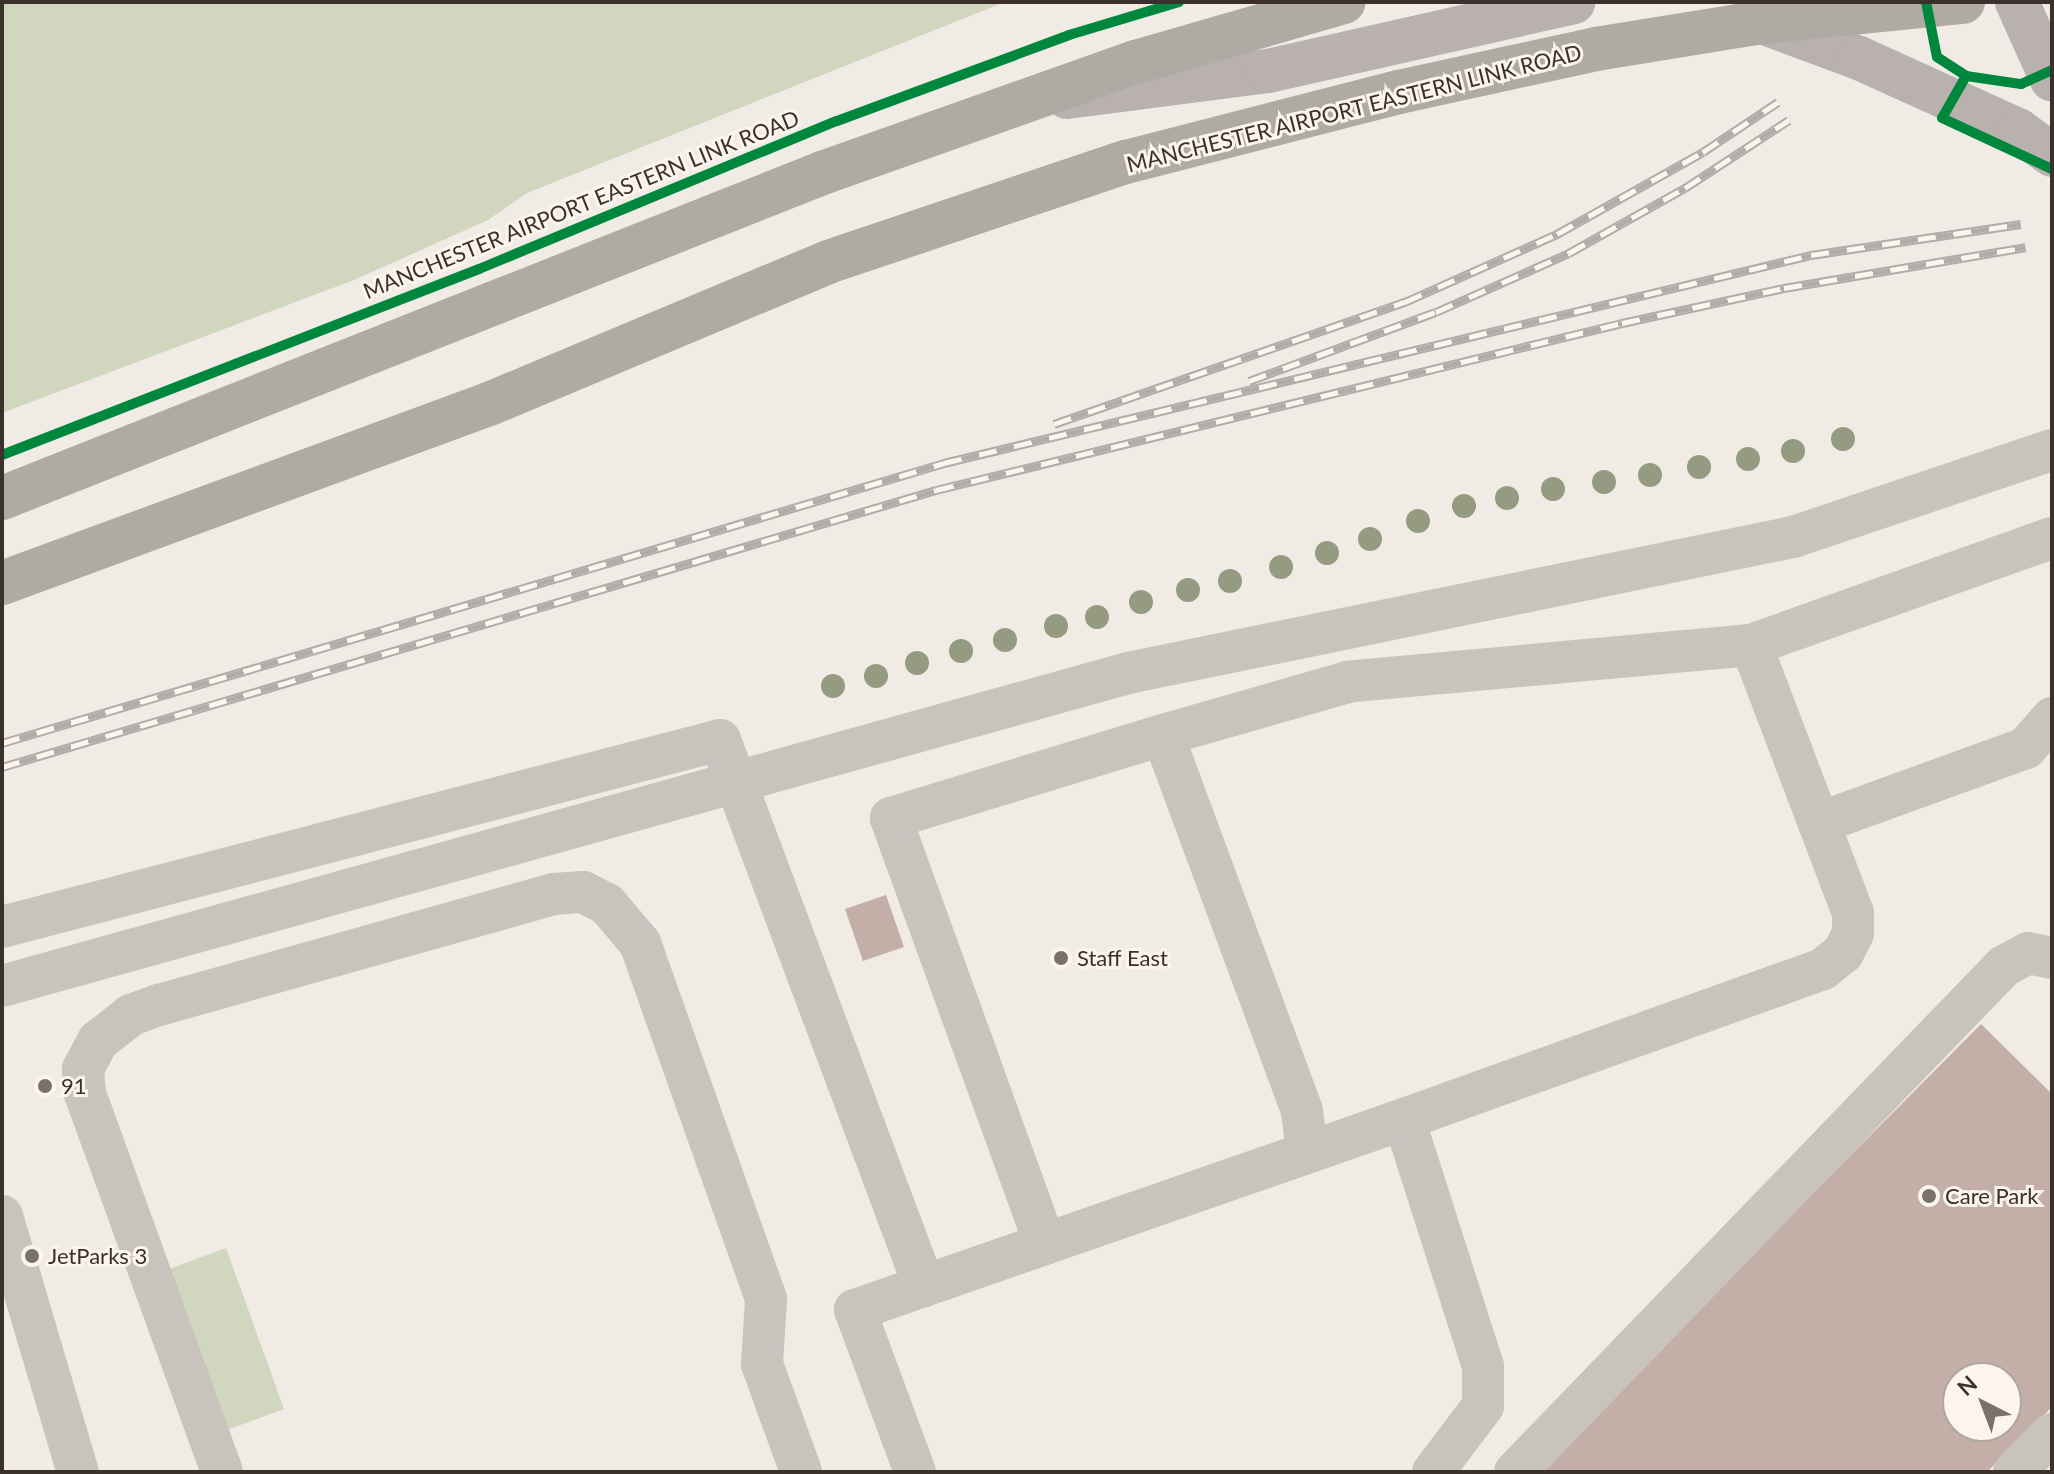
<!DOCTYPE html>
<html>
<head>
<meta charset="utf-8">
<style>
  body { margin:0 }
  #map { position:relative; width:2054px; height:1474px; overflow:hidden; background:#f0ebe5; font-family:Lato,sans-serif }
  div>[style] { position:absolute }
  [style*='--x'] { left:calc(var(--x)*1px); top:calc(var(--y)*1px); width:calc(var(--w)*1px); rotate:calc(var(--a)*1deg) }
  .green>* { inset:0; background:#d1d6bf }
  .building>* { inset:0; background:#c3afa7 }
  .minor>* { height:42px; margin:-21px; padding:0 21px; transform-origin:21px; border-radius:21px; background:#c9c3be }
  .major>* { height:44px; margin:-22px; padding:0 22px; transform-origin:22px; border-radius:22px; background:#b8b1ad }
  .highway>* { height:44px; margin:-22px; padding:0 22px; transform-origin:22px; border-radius:22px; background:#afaaa4 }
  .rail>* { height:9px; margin-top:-4.5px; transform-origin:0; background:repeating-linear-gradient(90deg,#fbf5ee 0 18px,#b1aca8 0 36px); box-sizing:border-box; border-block:2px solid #b1aca8 }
  .cycleway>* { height:10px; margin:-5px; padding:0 5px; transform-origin:5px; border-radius:5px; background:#00873e }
  .trees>* { width:24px; height:24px; margin:-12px; border-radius:50%; background:#959b80 }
  .dots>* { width:22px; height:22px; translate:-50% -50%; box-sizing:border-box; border:4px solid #fbf5ee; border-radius:50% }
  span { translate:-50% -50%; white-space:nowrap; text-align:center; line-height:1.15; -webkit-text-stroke:6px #fbf5ee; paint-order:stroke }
  .street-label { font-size:22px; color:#3b302b }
  .poi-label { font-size:22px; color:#3b302b }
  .left { translate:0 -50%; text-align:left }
  .frame { position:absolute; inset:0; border:4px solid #3b302b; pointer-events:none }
  .north { position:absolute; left:1942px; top:1362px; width:80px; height:80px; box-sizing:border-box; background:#fbf5ee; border:2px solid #aea6a0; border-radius:50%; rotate:318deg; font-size:22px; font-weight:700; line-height:32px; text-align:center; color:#3b302b }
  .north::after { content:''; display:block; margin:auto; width:28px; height:36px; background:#7a716c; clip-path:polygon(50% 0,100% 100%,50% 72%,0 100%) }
</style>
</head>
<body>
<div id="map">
  <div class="green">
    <i style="clip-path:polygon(2px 2px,1005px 2px,527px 193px,488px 220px,354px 280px,2px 413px)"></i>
    <i style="clip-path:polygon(226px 1248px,284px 1409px,227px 1430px,169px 1269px)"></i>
  </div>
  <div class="building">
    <i style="clip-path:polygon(886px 895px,904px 947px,863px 961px,845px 909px)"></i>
    <i style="clip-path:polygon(evenodd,1981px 1024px,2052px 1094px,2052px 1407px,1987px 1472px,1536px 1472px,1981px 1024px,1958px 1378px,2006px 1378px,2006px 1426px,1958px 1426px,1958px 1378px)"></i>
  </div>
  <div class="minor">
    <i style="--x:1751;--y:645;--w:319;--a:-19.6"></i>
    <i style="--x:1819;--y:823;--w:220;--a:-19.9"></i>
    <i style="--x:2026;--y:748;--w:40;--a:-49"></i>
    <i style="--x:2;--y:927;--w:742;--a:-14.6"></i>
    <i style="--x:720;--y:740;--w:583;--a:69.51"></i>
    <i style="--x:2;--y:986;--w:1169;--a:-15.53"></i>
    <i style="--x:1128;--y:673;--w:679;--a:-11.56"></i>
    <i style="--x:1793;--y:537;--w:273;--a:-18.6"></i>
    <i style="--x:1404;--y:1119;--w:259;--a:72.3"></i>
    <i style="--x:1483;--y:1366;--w:40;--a:90"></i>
    <i style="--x:1483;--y:1406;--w:83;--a:127.1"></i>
    <i style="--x:2;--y:1216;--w:267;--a:73.5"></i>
    <i style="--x:1045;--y:1244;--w:453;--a:-109.9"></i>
    <i style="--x:891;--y:818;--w:284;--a:-17"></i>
    <i style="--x:222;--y:1472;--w:402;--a:-109.9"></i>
    <i style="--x:85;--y:1094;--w:25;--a:-95"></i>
    <i style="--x:83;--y:1069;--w:32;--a:-62"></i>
    <i style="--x:98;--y:1041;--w:42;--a:-38.2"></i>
    <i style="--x:131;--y:1015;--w:30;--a:-20"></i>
    <i style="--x:159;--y:1005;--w:409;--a:-15.7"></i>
    <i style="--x:553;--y:894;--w:30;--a:-4"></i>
    <i style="--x:583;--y:892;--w:27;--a:27"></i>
    <i style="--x:607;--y:904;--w:51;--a:49.8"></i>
    <i style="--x:640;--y:943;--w:378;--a:70.5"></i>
    <i style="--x:766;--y:1299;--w:65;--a:93.5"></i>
    <i style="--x:762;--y:1364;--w:115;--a:70.1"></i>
    <i style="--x:915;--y:1472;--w:173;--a:-110.3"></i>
    <i style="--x:855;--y:1310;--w:581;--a:-19.18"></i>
    <i style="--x:1404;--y:1119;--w:445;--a:-19.7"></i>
    <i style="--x:1823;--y:969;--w:26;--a:-39"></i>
    <i style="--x:1843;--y:953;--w:22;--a:-63"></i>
    <i style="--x:1853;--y:933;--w:20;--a:-90"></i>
    <i style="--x:1853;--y:913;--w:287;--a:-110.8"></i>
    <i style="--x:1751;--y:645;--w:405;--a:174.8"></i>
    <i style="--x:1348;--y:682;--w:192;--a:164"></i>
    <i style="--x:1163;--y:735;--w:401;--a:69.7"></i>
    <i style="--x:1302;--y:1111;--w:41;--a:83"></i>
    <i style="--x:1515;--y:1472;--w:704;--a:-45.98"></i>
    <i style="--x:2004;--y:966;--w:27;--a:-28"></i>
    <i style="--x:2028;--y:953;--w:25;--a:12"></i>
    <i style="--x:2014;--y:1472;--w:54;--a:-45"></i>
  </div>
  <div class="major">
    <i style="--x:2017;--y:2;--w:85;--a:65.8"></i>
    <i style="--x:1762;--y:22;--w:103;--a:20.4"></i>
    <i style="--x:1859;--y:58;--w:175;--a:24.4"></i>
    <i style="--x:2018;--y:130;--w:42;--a:36.3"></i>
    <i style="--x:1067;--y:97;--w:203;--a:-7.4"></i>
    <i style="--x:1268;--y:71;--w:313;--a:-12.7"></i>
  </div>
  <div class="highway">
    <i style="--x:2;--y:498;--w:885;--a:-21.61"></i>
    <i style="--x:825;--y:172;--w:330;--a:-19.5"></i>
    <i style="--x:1136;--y:62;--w:216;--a:-16.1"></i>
    <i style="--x:2;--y:583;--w:519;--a:-20.18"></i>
    <i style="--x:489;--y:404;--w:368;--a:-22.7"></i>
    <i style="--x:828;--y:262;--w:314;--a:-18.6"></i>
    <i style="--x:1126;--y:162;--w:282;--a:-14.4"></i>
    <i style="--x:1399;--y:92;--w:202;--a:-12.3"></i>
    <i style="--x:1596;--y:49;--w:168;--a:-9.2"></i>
    <i style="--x:1762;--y:22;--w:202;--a:-5.7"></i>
  </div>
  <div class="rail">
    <i style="--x:1249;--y:381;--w:199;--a:-20.3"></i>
    <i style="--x:1436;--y:312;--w:145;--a:-23.9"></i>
    <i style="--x:1569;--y:253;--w:133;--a:-29.3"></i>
    <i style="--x:1685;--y:188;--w:124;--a:-33.2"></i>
    <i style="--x:1054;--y:424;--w:372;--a:-19.2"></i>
    <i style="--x:1405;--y:302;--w:167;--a:-24.1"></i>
    <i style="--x:1557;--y:234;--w:167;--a:-29.3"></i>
    <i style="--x:1703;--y:152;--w:90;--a:-33.7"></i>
    <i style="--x:2;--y:743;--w:983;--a:-16.55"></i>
    <i style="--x:944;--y:463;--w:892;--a:-13.49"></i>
    <i style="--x:1811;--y:255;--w:212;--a:-8.4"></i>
    <i style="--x:2;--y:767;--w:974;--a:-16.52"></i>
    <i style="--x:936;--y:490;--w:706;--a:-13.68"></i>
    <i style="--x:1622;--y:323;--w:166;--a:-12.2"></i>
    <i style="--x:1784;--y:288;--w:245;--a:-9.6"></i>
  </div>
  <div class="cycleway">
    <i style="--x:1926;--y:2;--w:56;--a:78.7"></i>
    <i style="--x:1937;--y:57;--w:35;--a:33"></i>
    <i style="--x:1966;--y:76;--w:56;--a:8.3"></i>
    <i style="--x:2021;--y:84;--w:34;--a:-24"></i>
    <i style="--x:1966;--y:76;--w:48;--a:119.7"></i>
    <i style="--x:1942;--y:118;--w:121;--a:24.9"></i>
    <i style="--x:2;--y:455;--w:512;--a:-21.3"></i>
    <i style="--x:479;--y:269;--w:387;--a:-22.5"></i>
    <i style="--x:837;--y:121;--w:247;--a:-20.3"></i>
    <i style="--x:1069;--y:35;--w:115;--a:-16.7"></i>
  </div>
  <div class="trees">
    <i style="left:1843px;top:439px"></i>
    <i style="left:1793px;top:451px"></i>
    <i style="left:1748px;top:459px"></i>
    <i style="left:1699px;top:467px"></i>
    <i style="left:1650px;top:475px"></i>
    <i style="left:1604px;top:482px"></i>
    <i style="left:1553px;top:489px"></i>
    <i style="left:1507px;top:498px"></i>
    <i style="left:1464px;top:506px"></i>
    <i style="left:1418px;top:521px"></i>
    <i style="left:1370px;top:539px"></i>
    <i style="left:1327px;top:553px"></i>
    <i style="left:1281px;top:567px"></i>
    <i style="left:1230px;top:581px"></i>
    <i style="left:1188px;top:590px"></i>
    <i style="left:1141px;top:602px"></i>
    <i style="left:1097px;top:617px"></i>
    <i style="left:1056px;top:626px"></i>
    <i style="left:1005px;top:640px"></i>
    <i style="left:961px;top:651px"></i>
    <i style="left:917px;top:663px"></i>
    <i style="left:876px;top:676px"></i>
    <i style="left:833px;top:686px"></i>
  </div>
  <div class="dots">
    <i style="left:1061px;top:958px;background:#7a716c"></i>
    <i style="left:45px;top:1086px;background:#7a716c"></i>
    <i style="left:1929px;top:1196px;background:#7a716c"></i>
    <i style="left:32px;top:1256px;background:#7a716c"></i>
  </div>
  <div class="street-label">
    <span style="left:1354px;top:108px;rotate:-14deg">MANCHESTER AIRPORT EASTERN LINK ROAD</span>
    <span style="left:581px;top:204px;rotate:-22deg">MANCHESTER AIRPORT EASTERN LINK ROAD</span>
  </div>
  <div class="poi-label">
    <span class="left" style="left:1077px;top:958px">Staff East</span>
    <span class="left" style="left:61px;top:1086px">91</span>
    <span class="left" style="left:1945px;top:1196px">Care Park</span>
    <span class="left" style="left:48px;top:1256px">JetParks 3</span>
  </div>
  <div class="frame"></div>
  <div class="north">N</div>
</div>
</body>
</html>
